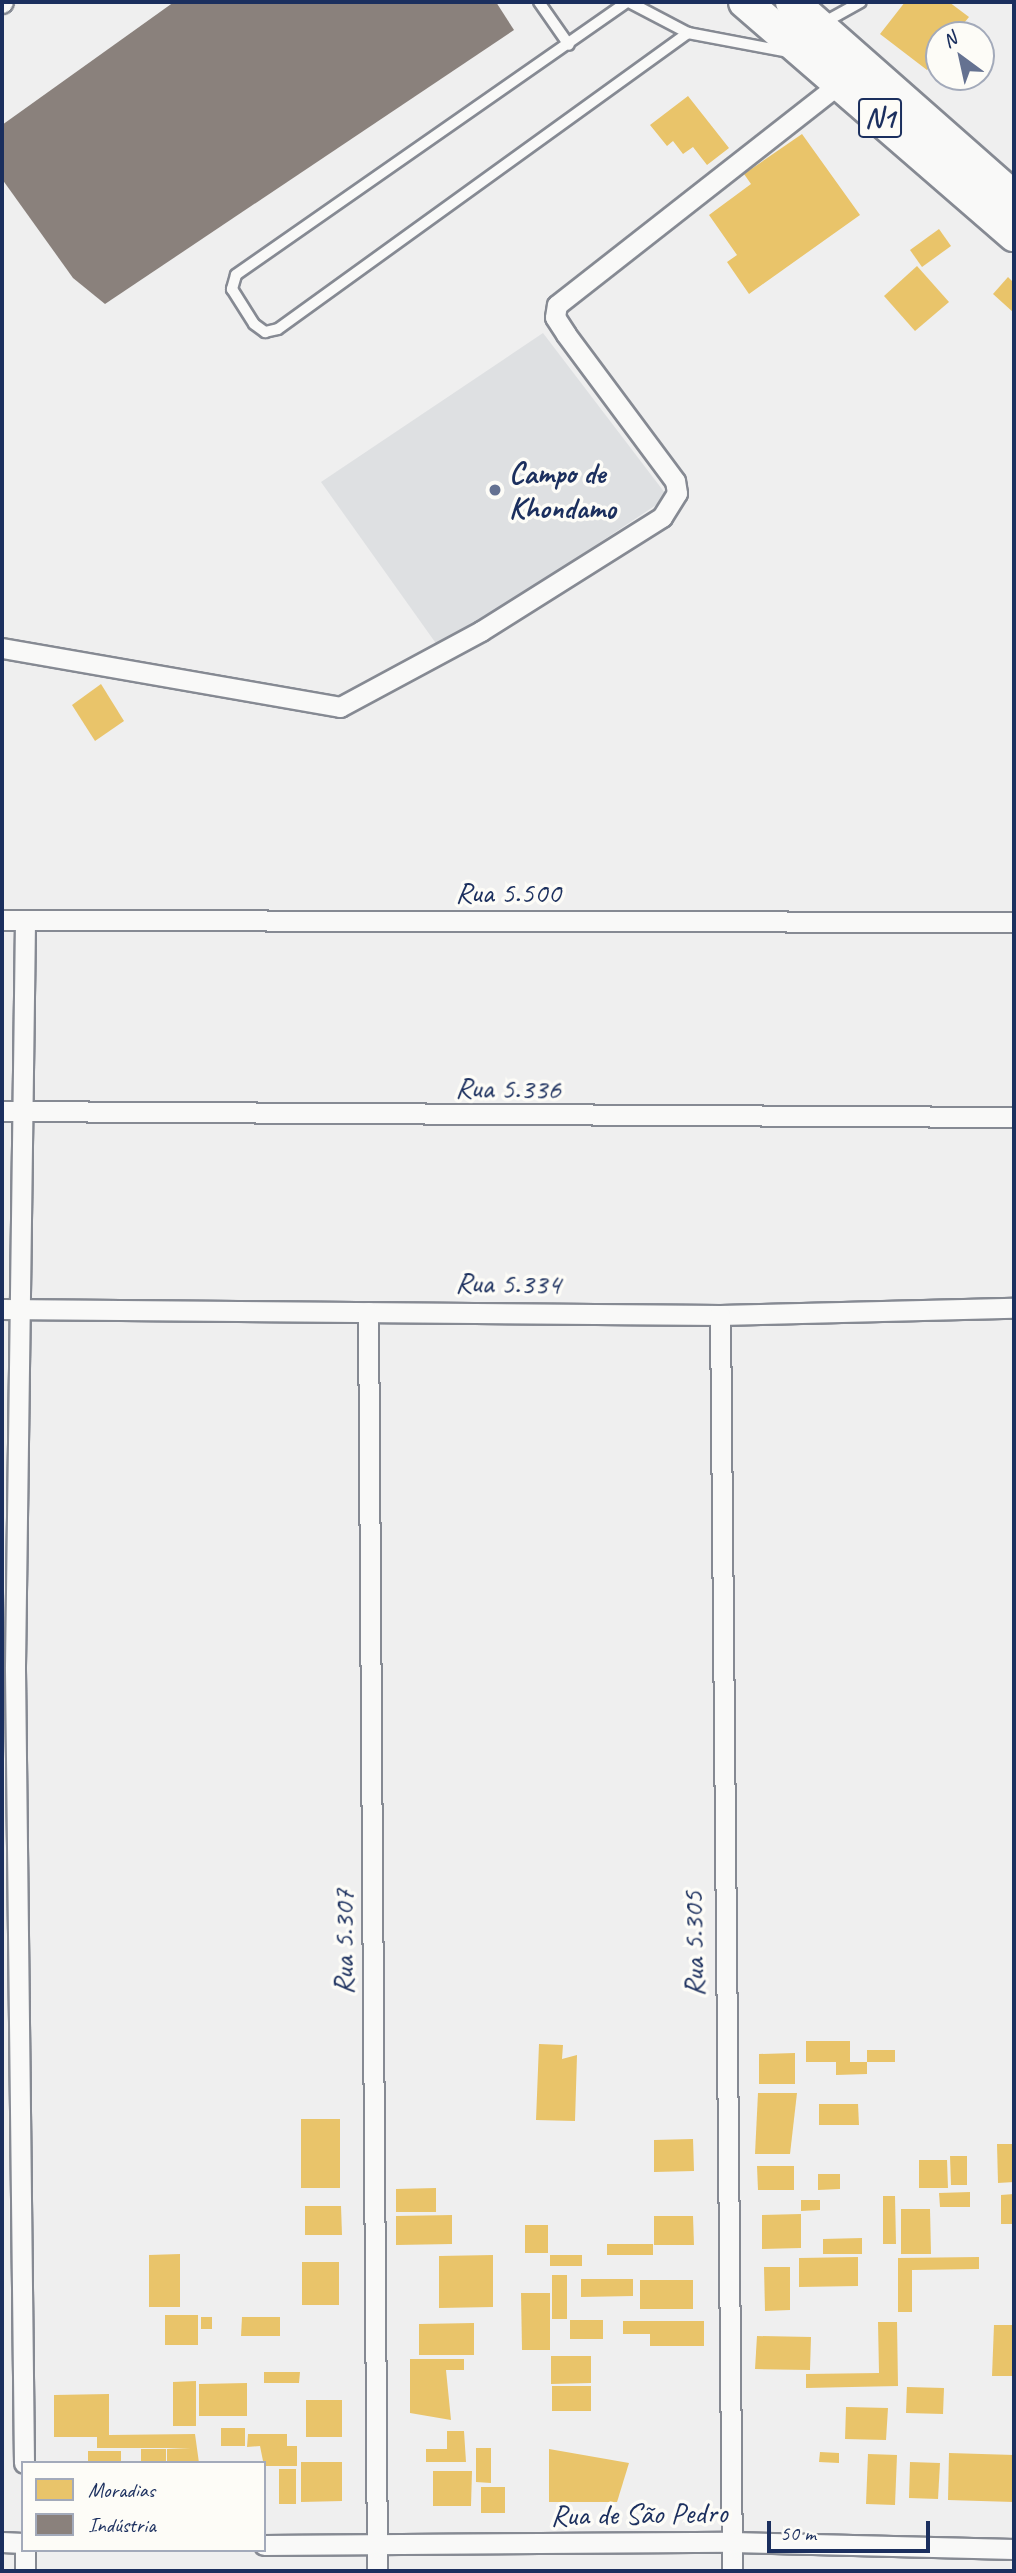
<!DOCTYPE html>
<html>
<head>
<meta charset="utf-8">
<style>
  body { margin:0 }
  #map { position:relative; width:1016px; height:2573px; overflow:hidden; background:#efefef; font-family:Caveat,sans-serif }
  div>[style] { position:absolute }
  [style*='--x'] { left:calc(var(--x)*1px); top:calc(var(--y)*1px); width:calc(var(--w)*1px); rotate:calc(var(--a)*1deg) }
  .green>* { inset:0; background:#dee0e2 }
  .homes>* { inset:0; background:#e9c46a }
  .industry>* { inset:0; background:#8a817c }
  .roads { filter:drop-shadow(2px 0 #868a93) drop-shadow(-2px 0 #868a93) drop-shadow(0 2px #868a93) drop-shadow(0 -2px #868a93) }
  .service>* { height:10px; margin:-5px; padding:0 5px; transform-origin:5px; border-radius:5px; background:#f9f9f8 }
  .minor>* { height:19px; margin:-9.5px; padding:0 9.5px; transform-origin:9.5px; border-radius:9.5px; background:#f9f9f8 }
  .trunk>* { height:32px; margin:-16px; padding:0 16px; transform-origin:16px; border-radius:16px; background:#f9f9f8 }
  .dots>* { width:19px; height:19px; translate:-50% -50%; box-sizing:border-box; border:4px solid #fdfcf7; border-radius:50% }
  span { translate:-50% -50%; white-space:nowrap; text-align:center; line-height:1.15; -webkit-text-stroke:7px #fdfcf7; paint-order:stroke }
  .shield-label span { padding:2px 5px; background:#fdfcf7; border:2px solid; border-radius:5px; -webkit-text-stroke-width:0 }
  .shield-label { font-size:28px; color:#1b2f5e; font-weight:700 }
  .poi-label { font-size:30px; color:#1b2f5e; font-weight:700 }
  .left { translate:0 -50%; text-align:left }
  .street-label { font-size:30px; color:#1b2f5e }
  .frame { position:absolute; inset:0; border:4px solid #1b2f5e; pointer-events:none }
  .legend { position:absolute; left:21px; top:2461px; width:245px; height:91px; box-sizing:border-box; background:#fdfcf7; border:2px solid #a3aaba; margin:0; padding:9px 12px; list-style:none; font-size:21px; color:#1b2f5e }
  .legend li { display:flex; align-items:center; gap:14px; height:35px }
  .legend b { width:35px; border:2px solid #a3aaba }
  .north { position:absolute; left:925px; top:21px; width:70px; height:70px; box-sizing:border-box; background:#fdfcf7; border:2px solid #a3aaba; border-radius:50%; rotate:327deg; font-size:19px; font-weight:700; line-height:28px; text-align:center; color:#1b2f5e }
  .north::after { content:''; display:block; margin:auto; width:24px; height:32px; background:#657291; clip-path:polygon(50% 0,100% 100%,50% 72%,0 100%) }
  .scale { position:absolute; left:767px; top:2521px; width:163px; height:32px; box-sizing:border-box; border:4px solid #1b2f5e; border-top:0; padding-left:9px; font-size:21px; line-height:24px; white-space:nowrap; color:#1b2f5e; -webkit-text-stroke:5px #fdfcf7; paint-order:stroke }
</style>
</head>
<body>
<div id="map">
  <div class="green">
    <i style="clip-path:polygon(543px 333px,668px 497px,440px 649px,321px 482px)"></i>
  </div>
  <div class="homes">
    <i style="clip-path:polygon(905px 2px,949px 2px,969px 17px,954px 35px,939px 35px,939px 55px,927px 70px,880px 34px)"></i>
    <i style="clip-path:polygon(688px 96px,729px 148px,707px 165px,693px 147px,683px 154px,673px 141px,667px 146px,650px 125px)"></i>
    <i style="clip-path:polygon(802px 134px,860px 215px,749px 294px,727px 262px,737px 255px,709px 215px,751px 184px,744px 174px)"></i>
    <i style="clip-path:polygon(939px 229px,951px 246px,922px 267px,910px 250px)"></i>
    <i style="clip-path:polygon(917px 266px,949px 302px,915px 331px,884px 296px)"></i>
    <i style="clip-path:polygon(1008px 277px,1014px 283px,1014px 313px,993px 294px)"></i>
    <i style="clip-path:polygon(101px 684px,124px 721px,95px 741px,72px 705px)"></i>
    <i style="clip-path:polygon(806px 2041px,850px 2041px,850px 2062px,867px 2062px,867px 2050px,895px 2050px,895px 2062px,867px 2062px,867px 2074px,836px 2075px,836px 2062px,806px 2062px)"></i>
    <i style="clip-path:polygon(539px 2044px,563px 2045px,562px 2059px,577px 2055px,575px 2121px,536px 2120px)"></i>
    <i style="clip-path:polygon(795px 2053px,795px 2084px,759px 2084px,759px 2054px)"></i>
    <i style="clip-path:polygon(758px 2093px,797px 2093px,790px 2154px,755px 2154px)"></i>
    <i style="clip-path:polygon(819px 2104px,858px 2104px,859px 2125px,819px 2125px)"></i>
    <i style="clip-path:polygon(301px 2119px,340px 2119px,340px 2188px,301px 2188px)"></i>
    <i style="clip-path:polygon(693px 2139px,694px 2171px,654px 2172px,654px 2140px)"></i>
    <i style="clip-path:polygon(997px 2144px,1014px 2144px,1014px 2182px,998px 2183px)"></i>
    <i style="clip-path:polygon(950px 2156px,967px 2156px,967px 2185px,951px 2185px)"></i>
    <i style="clip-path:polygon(919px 2160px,947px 2160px,948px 2188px,919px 2188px)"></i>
    <i style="clip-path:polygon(757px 2166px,794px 2166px,794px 2190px,758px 2190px)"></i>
    <i style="clip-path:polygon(818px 2174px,840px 2174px,840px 2189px,818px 2190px)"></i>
    <i style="clip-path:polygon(436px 2188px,436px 2212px,396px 2212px,396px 2189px)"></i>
    <i style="clip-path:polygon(970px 2192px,970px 2207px,940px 2207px,939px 2193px)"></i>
    <i style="clip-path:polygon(1014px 2194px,1014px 2224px,1001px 2224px,1001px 2195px)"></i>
    <i style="clip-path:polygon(883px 2196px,895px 2196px,896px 2244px,883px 2244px)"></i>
    <i style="clip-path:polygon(801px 2200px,820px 2200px,820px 2210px,801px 2211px)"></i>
    <i style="clip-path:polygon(305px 2206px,341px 2206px,342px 2235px,305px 2235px)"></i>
    <i style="clip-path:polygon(901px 2209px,930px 2209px,931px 2254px,901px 2254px)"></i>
    <i style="clip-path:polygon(801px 2214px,801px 2248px,762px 2249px,762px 2215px)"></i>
    <i style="clip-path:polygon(452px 2215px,452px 2244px,396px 2245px,396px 2216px)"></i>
    <i style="clip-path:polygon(654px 2216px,693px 2216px,694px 2245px,654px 2245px)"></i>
    <i style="clip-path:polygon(525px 2225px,548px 2225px,548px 2253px,525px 2253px)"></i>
    <i style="clip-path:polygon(862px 2238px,862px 2254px,823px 2254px,823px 2239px)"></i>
    <i style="clip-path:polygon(607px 2244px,653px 2244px,653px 2255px,607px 2255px)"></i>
    <i style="clip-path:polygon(180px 2254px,180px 2307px,149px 2307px,149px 2255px)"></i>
    <i style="clip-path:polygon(493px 2255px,493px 2307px,439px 2308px,439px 2256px)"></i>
    <i style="clip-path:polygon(550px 2255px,582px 2255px,582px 2266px,550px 2266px)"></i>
    <i style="clip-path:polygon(858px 2257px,858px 2286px,799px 2287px,799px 2258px)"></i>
    <i style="clip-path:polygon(979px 2257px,979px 2269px,912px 2270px,912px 2312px,898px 2312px,898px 2258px)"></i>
    <i style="clip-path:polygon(302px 2262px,339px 2262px,339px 2305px,302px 2305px)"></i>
    <i style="clip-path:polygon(764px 2267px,790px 2267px,790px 2310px,765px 2311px)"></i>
    <i style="clip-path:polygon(552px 2275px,567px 2275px,567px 2319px,552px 2319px)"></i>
    <i style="clip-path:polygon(581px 2279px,633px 2279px,633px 2296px,581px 2297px)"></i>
    <i style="clip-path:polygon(640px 2280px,693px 2280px,693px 2309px,640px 2309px)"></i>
    <i style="clip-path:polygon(521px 2293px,550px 2293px,550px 2350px,522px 2350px)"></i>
    <i style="clip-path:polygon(165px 2315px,198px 2315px,198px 2345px,165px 2345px)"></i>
    <i style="clip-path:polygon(201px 2317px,212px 2317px,212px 2329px,201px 2329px)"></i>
    <i style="clip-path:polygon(242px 2317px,280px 2317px,280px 2336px,241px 2336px)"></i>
    <i style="clip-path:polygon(570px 2320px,603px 2320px,603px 2339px,570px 2339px)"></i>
    <i style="clip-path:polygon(623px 2321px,704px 2321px,704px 2346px,650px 2346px,650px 2334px,623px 2334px)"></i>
    <i style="clip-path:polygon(878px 2322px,897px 2322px,898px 2386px,806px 2388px,806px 2374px,879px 2373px)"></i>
    <i style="clip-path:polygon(474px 2323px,474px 2355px,419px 2355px,419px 2324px)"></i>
    <i style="clip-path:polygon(994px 2325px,1014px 2325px,1014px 2376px,992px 2376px)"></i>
    <i style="clip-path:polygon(757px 2336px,811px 2337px,810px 2370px,755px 2369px)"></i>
    <i style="clip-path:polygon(551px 2356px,591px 2356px,591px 2383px,551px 2384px)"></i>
    <i style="clip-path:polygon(410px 2359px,464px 2359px,464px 2370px,446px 2370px,451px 2420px,410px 2413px)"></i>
    <i style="clip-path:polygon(264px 2372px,300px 2372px,299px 2383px,264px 2383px)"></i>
    <i style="clip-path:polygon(196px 2381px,196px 2426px,173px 2426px,173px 2382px)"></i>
    <i style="clip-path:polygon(247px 2383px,247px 2416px,199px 2416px,199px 2384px)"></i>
    <i style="clip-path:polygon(552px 2386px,591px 2386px,591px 2411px,552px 2411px)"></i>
    <i style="clip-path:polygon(907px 2387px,944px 2388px,943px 2414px,906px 2413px)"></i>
    <i style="clip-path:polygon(109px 2394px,109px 2435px,195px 2434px,199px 2463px,167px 2463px,167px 2449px,191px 2448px,97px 2448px,97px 2437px,54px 2437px,54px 2395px)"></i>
    <i style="clip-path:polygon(306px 2400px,342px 2400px,342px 2437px,306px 2437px)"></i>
    <i style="clip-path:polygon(846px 2407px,888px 2408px,886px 2440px,845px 2439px)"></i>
    <i style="clip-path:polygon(221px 2428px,245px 2428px,245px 2446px,221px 2446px)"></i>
    <i style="clip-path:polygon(447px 2431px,464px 2431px,466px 2462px,426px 2462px,426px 2449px,447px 2449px)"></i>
    <i style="clip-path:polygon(248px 2434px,287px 2434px,287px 2446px,297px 2446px,297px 2466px,264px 2466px,260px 2446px,247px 2447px)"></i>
    <i style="clip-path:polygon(476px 2448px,491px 2448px,491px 2483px,476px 2482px)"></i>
    <i style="clip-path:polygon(141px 2449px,166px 2449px,166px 2463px,141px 2463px)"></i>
    <i style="clip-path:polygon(549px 2449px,629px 2463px,617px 2502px,549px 2502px)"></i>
    <i style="clip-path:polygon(88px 2451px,121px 2451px,121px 2463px,88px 2463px)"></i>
    <i style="clip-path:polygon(820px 2452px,839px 2453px,839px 2463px,819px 2462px)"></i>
    <i style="clip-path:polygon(949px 2453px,1014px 2455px,1014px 2502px,948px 2500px)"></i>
    <i style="clip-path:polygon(868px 2454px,897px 2455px,895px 2505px,866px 2504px)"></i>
    <i style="clip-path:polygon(301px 2462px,342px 2462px,342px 2501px,301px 2502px)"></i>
    <i style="clip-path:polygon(910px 2462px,940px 2463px,938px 2499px,909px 2498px)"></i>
    <i style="clip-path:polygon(279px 2469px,296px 2469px,296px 2504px,279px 2504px)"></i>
    <i style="clip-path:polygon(433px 2471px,472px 2471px,471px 2506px,433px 2506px)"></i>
    <i style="clip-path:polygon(481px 2487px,505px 2487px,505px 2513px,481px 2513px)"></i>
  </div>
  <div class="industry">
    <i style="clip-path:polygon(174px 2px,496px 2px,514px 30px,105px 304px,73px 278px,2px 179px,2px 125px)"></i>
  </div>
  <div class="roads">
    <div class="service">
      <i style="--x:539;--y:2;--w:52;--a:55.1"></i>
      <i style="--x:627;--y:2;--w:477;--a:145.1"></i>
      <i style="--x:236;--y:275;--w:15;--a:106"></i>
      <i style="--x:232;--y:289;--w:41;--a:57.8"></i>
      <i style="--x:254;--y:324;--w:14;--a:36"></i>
      <i style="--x:265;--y:332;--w:13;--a:-13"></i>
      <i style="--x:278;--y:329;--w:506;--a:-35.83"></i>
      <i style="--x:629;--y:2;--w:67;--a:27.7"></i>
      <i style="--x:688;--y:33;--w:103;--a:10.7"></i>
      <i style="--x:823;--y:23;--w:43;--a:-28.9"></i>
    </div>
    <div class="minor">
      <i style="--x:2;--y:3;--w:1;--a:-45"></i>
      <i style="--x:2;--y:648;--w:343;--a:9.9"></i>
      <i style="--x:340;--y:707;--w:160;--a:-28.3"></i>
      <i style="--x:481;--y:631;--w:214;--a:-32.2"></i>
      <i style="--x:662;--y:517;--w:28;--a:-58"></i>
      <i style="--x:677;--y:493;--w:12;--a:-99"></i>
      <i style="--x:675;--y:481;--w:183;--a:-126.6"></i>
      <i style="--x:566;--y:334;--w:20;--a:-123"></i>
      <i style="--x:555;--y:317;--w:12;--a:-81"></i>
      <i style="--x:557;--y:305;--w:360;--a:-38.1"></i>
      <i style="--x:2;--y:920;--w:1012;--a:0.11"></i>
      <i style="--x:2;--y:1111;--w:1012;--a:0.34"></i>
      <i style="--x:2;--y:1309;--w:718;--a:0.48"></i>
      <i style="--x:720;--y:1315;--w:294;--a:-1.4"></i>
      <i style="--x:368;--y:1312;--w:1259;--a:89.59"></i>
      <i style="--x:720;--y:1315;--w:1256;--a:89.45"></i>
      <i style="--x:24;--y:2463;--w:797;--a:-90.65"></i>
      <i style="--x:15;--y:1666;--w:746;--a:-89.23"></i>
      <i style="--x:2;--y:2542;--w:21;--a:3"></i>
      <i style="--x:264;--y:2545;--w:468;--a:-0.4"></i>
      <i style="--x:732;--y:2542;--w:282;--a:1.4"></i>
      <i style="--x:25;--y:2571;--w:21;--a:-90"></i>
    </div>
    <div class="trunk">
      <i style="--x:745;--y:2;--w:356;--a:40.9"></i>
      <i style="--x:792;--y:2;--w:296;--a:41.4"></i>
    </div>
  </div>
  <div class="dots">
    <i style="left:495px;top:490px;background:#657291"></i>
  </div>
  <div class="shield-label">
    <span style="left:880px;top:118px">N1</span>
  </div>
  <div class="poi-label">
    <span class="left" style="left:509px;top:490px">Campo de<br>Khondamo</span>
  </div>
  <div class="street-label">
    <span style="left:508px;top:892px">Rua 5.500</span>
    <span style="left:508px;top:1088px;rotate:1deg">Rua 5.336</span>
    <span style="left:508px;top:1283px;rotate:1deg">Rua 5.334</span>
    <span style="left:343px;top:1942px;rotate:-90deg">Rua 5.307</span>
    <span style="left:693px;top:1944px;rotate:-91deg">Rua 5.305</span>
    <span style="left:639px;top:2514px;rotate:-1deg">Rua de São Pedro</span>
  </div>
  <div class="frame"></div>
  <ul class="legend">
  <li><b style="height:19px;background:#e9c46a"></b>Moradias</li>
  <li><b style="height:19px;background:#8a817c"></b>Indústria</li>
  </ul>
  <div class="north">N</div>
  <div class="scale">50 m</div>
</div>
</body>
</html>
